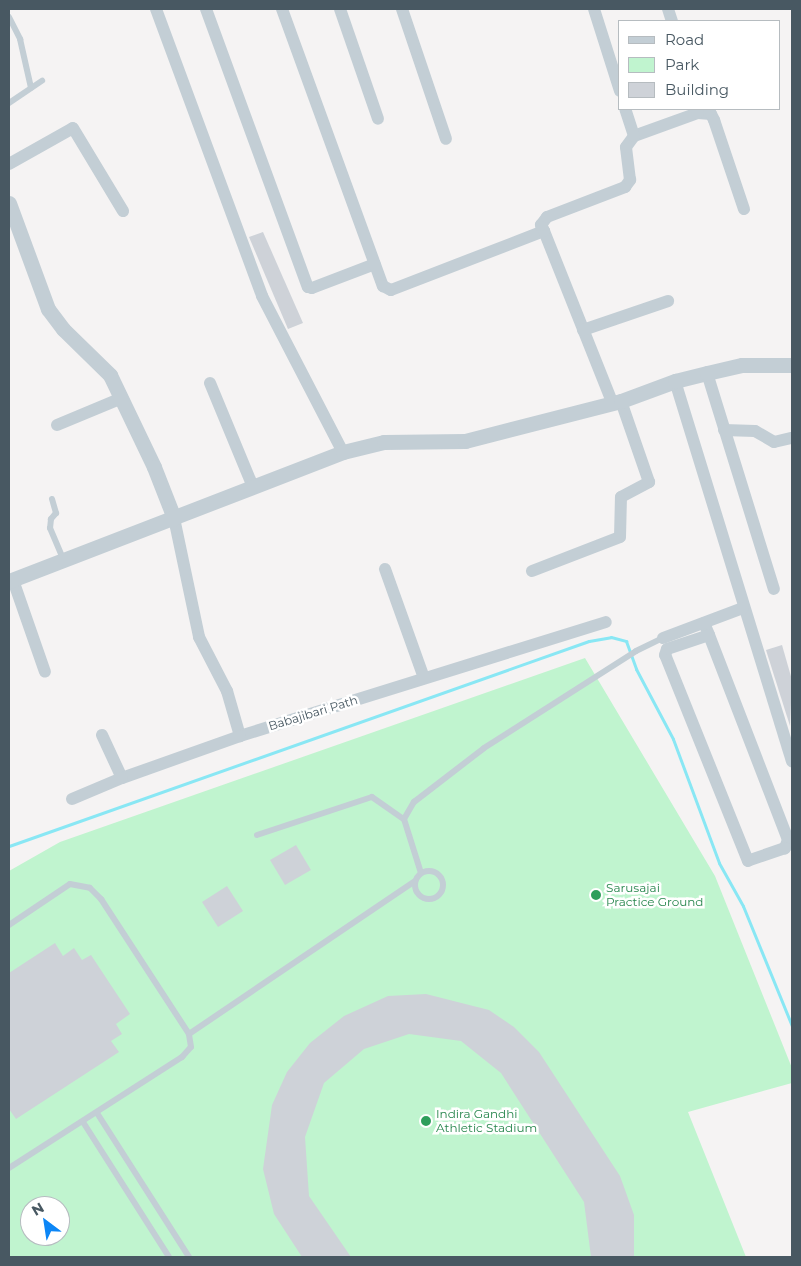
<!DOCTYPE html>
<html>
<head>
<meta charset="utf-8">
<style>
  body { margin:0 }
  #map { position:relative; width:801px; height:1266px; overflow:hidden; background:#f5f3f3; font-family:Montserrat,sans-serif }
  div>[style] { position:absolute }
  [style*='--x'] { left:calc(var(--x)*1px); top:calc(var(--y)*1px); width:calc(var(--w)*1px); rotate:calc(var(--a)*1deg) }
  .green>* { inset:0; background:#c0f4cf }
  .stream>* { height:3px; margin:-1.5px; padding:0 1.5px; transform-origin:1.5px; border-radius:1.5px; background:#89e7f4 }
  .building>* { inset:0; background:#ced2d8 }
  .service>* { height:6px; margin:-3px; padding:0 3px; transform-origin:3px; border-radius:3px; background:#c3ced5 }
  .service>.ring { margin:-3px; padding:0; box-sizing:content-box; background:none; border:6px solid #c3ced5; border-radius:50% }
  .minor>* { height:12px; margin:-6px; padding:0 6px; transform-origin:6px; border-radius:6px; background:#c3ced5 }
  .tertiary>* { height:15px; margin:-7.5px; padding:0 7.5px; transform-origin:7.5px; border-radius:7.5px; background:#c3ced5 }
  .dots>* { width:14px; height:14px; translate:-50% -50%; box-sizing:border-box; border:2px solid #fff; border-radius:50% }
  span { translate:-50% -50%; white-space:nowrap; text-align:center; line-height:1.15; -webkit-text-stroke:5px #fff; paint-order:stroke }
  .street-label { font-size:12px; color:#485862 }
  .leisure-label { font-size:12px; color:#27864d }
  .left { translate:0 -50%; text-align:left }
  .frame { position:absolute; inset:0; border:10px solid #485862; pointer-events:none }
  .legend { position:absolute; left:618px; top:20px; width:162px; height:90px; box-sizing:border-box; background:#fff; border:1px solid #b6bcc0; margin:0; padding:6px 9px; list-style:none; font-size:15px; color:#485862 }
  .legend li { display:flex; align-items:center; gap:10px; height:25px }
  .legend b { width:25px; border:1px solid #b6bcc0 }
  .north { position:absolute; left:20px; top:1196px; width:50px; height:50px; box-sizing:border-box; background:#fff; border:1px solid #b6bcc0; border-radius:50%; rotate:329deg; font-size:14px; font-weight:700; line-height:20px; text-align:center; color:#485862 }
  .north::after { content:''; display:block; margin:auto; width:18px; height:22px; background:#0c86f6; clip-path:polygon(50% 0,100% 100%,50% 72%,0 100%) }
</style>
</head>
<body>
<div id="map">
  <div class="green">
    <i style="clip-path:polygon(evenodd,585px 658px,715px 876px,792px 1068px,792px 1083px,688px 1112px,746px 1257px,9px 1257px,9px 871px,60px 842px,585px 658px,30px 1206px,60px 1206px,60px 1236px,30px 1236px,30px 1206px)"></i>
  </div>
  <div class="stream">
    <i style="--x:9;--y:846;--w:615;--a:-19.47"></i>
    <i style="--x:589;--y:641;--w:22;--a:-10"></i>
    <i style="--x:611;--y:637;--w:16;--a:15"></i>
    <i style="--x:626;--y:641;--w:30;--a:70"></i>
    <i style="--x:636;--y:669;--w:79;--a:62.1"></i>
    <i style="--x:673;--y:739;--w:132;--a:69.6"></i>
    <i style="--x:719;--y:863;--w:49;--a:60.8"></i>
    <i style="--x:743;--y:906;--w:130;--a:67.8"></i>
  </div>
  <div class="building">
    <i style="clip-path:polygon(263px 232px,303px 323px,288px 329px,249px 237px)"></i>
    <i style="clip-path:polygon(782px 645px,792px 680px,790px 726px,766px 650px)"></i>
    <i style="clip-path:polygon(296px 845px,311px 870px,285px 885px,270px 860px)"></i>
    <i style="clip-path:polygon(227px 886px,243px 911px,218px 927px,202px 902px)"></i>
    <i style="clip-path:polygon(55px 943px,63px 956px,74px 948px,82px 960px,91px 955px,130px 1014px,116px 1024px,122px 1034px,111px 1041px,119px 1052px,16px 1119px,9px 1109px,9px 973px)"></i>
    <i style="clip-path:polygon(426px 994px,489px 1010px,514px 1027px,539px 1052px,620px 1176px,634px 1215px,634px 1257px,591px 1257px,584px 1202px,501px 1073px,461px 1041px,409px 1034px,364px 1049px,324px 1083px,305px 1137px,309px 1196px,351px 1257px,302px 1257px,274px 1214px,263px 1169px,272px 1105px,287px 1072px,310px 1043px,344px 1016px,388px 996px)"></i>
  </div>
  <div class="service">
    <i style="--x:9;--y:17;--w:25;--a:63"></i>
    <i style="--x:20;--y:39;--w:50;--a:77.3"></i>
    <i style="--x:9;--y:103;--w:40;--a:-34"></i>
    <i style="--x:52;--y:499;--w:15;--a:74"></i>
    <i style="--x:56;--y:513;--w:8;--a:130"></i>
    <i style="--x:51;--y:519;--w:9;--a:96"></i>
    <i style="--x:50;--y:528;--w:34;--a:67"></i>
    <i style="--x:257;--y:835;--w:121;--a:-18.3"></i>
    <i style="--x:372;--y:797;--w:39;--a:35"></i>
    <i class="ring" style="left:415px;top:871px;width:22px;height:22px"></i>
    <i style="--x:421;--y:873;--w:57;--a:-107.5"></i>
    <i style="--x:404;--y:819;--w:20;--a:-60"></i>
    <i style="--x:414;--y:802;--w:88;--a:-37.6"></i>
    <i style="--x:484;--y:748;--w:180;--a:-32.5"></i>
    <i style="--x:636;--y:651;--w:30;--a:-26"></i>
    <i style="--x:9;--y:925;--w:73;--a:-33.9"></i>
    <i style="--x:70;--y:884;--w:20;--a:11"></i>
    <i style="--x:90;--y:888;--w:16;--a:45"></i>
    <i style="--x:101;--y:899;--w:161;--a:56.9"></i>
    <i style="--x:97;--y:1113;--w:171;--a:57.4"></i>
    <i style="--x:83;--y:1122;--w:160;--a:57.5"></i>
    <i style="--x:9;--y:1168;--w:206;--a:-32.7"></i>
    <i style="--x:182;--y:1057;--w:13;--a:-48"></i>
    <i style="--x:191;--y:1047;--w:13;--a:-99"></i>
    <i style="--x:189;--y:1034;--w:273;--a:-34.1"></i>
  </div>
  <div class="minor">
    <i style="--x:156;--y:9;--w:306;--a:69.7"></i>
    <i style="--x:262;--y:296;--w:176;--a:62.6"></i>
    <i style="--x:206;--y:9;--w:296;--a:69.9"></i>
    <i style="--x:308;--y:287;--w:4;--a:14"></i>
    <i style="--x:312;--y:288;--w:67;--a:-20.9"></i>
    <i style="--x:282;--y:9;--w:295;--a:70"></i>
    <i style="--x:383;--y:286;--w:9;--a:27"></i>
    <i style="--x:391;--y:290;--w:164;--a:-21.1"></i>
    <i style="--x:544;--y:231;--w:186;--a:68.3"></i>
    <i style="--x:340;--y:9;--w:116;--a:70.9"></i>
    <i style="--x:402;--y:9;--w:137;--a:71.3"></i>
    <i style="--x:594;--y:9;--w:86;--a:72.4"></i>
    <i style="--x:668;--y:9;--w:13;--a:72"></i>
    <i style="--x:698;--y:113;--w:13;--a:4"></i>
    <i style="--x:711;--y:114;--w:7;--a:63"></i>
    <i style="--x:714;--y:120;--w:94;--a:71.4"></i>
    <i style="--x:634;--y:136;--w:68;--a:-19.8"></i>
    <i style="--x:698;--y:113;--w:4;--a:-104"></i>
    <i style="--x:9;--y:164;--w:73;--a:-29.4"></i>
    <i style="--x:73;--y:128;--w:97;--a:58.9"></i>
    <i style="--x:544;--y:231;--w:7;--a:-117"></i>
    <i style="--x:541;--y:225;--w:10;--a:-53"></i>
    <i style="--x:547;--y:217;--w:84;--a:-21"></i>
    <i style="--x:625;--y:187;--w:9;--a:-54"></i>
    <i style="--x:630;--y:180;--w:33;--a:-97"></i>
    <i style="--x:626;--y:147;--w:14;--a:-54"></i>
    <i style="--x:634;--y:136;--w:28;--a:-108"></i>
    <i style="--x:583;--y:330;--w:90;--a:-18.8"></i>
    <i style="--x:707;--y:373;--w:226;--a:72.8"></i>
    <i style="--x:675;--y:381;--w:398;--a:72.9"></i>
    <i style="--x:210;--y:383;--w:113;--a:67.5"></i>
    <i style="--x:57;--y:425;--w:70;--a:-22.6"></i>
    <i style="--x:724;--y:430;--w:31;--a:2"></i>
    <i style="--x:755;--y:431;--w:22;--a:30"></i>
    <i style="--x:774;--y:442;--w:18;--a:-13"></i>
    <i style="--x:174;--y:518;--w:122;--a:78.1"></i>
    <i style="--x:199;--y:637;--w:61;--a:62.6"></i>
    <i style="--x:227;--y:691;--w:47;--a:73.9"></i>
    <i style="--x:240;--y:736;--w:383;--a:-17.3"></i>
    <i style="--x:385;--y:569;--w:116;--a:70.3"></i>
    <i style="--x:532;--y:571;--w:94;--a:-21.1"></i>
    <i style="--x:620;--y:537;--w:40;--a:-88.6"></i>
    <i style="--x:621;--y:497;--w:32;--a:-28"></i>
    <i style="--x:649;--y:482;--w:86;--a:-109.1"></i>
    <i style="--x:13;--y:580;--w:97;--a:70.8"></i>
    <i style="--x:704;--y:623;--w:13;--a:67"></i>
    <i style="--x:709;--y:635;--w:220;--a:68.9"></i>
    <i style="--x:788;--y:840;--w:9;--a:111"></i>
    <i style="--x:785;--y:848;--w:39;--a:161"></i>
    <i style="--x:748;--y:861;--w:222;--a:-111.9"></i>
    <i style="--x:665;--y:655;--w:6;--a:-72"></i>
    <i style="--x:667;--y:649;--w:44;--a:-18.4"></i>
    <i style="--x:663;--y:638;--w:85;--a:-20.6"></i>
    <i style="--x:102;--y:735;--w:47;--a:65.1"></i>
    <i style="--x:122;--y:778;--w:125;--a:-19.6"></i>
    <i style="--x:72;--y:799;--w:54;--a:-22.8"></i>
  </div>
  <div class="tertiary">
    <i style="--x:9;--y:203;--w:113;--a:69.8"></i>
    <i style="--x:48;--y:309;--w:25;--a:53"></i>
    <i style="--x:63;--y:329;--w:66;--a:44.4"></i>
    <i style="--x:110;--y:375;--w:102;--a:64.4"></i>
    <i style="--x:154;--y:467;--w:55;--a:68.6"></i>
    <i style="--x:9;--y:581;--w:358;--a:-21.1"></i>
    <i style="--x:343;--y:452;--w:42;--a:-13.7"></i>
    <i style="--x:384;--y:442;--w:81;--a:-0.7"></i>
    <i style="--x:465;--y:441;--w:161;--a:-14.4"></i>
    <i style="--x:621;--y:401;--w:58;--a:-20.3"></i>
    <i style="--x:675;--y:381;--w:33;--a:-14"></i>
    <i style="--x:707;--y:373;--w:36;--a:-13"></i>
    <i style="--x:742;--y:365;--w:50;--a:0"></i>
  </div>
  <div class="dots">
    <i style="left:596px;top:895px;background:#2e9e5b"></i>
    <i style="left:426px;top:1121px;background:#2e9e5b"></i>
  </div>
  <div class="street-label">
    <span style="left:313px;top:713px;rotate:-17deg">Babajibari Path</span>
  </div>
  <div class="leisure-label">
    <span class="left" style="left:606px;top:895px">Sarusajai<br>Practice Ground</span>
    <span class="left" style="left:436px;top:1121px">Indira Gandhi<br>Athletic Stadium</span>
  </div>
  <div class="frame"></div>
  <ul class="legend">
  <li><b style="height:6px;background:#c3ced5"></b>Road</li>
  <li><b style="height:14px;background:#c0f4cf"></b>Park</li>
  <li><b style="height:14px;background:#ced2d8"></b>Building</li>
  </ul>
  <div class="north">N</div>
</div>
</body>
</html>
